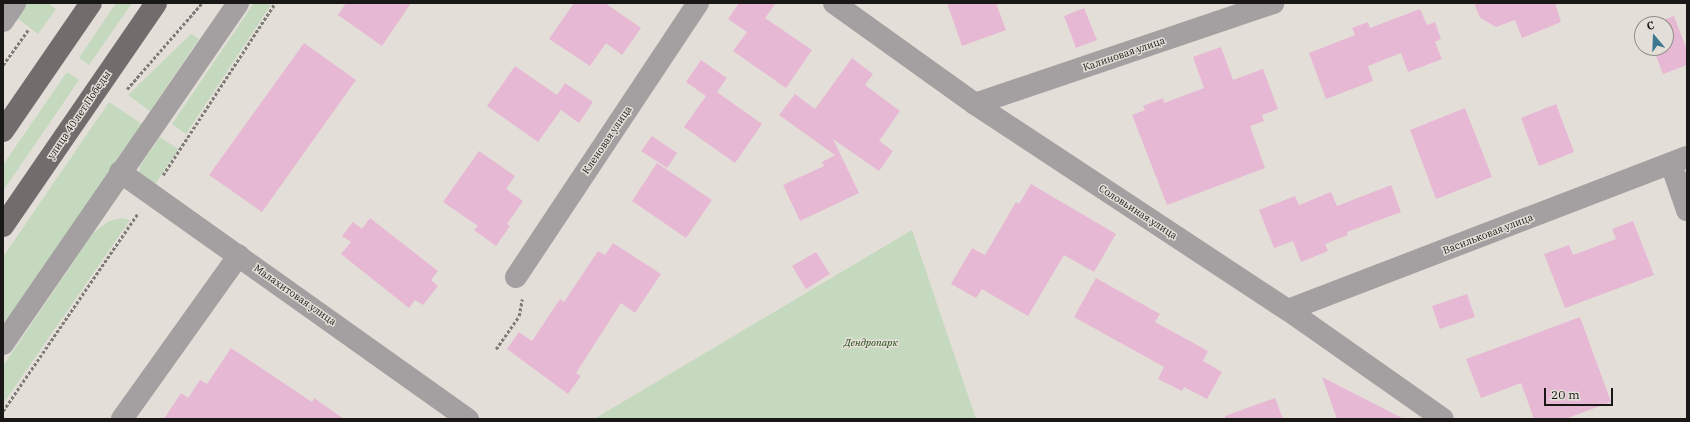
<!DOCTYPE html>
<html>
<head>
<meta charset="utf-8">
<style>
  body { margin:0 }
  #map { position:relative; width:1690px; height:422px; overflow:hidden; background:#e3dfd8; font-family:"IBM Plex Serif",serif }
  div>[style] { position:absolute }
  [style*='--x'] { left:calc(var(--x)*1px); top:calc(var(--y)*1px); width:calc(var(--w)*1px); rotate:calc(var(--a)*1deg) }
  .green>* { inset:0; background:#c4d9bd }
  .building>* { inset:0; background:#e7b8d4 }
  .path>* { height:2.5px; margin-top:-1.25px; transform-origin:0; background:repeating-linear-gradient(90deg,#7f7c78 0 3px,transparent 0 5px) }
  .minor>* { height:22px; margin:-11px; padding:0 11px; transform-origin:11px; border-radius:11px; background:#a4a0a1 }
  .major>* { height:22px; margin:-11px; padding:0 11px; transform-origin:11px; border-radius:11px; background:#736c6d }
  span { translate:-50% -50%; white-space:nowrap; text-align:center; line-height:1.15; -webkit-text-stroke:3px #e3dfd8; paint-order:stroke }
  .street-label { font-size:10px; color:#191816 }
  .park-label { font-size:10px; color:#224912; font-style:italic }
  .frame { position:absolute; inset:0; border:4px solid #191816; pointer-events:none }
  .north { position:absolute; left:1634px; top:16px; width:40px; height:40px; box-sizing:border-box; background:#e3dfd8; border:1px solid #928f8a; border-radius:50%; rotate:341deg; font-size:11px; font-weight:700; line-height:16px; text-align:center; color:#191816 }
  .north::after { content:''; display:block; margin:auto; width:14px; height:18px; background:#3c788f; clip-path:polygon(50% 0,100% 100%,50% 72%,0 100%) }
  .scale { position:absolute; left:1544px; top:388px; width:69px; height:18px; box-sizing:border-box; border:2px solid #191816; border-top:0; padding-left:5px; font-size:12px; line-height:14px; white-space:nowrap; color:#191816; -webkit-text-stroke:3px #e3dfd8; paint-order:stroke }
</style>
</head>
<body>
<div id="map">
  <div class="green">
    <i style="clip-path:polygon(27px 3px,48px 3px,56px 9px,38px 34px,17px 18px)"></i>
    <i style="clip-path:polygon(116px 3px,132px 3px,89px 65px,79px 58px)"></i>
    <i style="clip-path:polygon(254px 3px,272px 3px,186px 134px,172px 124px)"></i>
    <i style="clip-path:polygon(191px 34px,199px 39px,150px 111px,128px 95px)"></i>
    <i style="clip-path:polygon(67px 72px,79px 80px,3px 191px,3px 165px)"></i>
    <i style="clip-path:polygon(109px 102px,142px 124px,3px 326px,3px 257px)"></i>
    <i style="clip-path:polygon(160px 137px,178px 149px,151px 191px,139px 174px,140px 166px)"></i>
    <i style="clip-path:polygon(122px 218px,130px 220px,3px 404px,3px 366px,93px 233px,109px 221px)"></i>
    <i style="clip-path:polygon(912px 230px,976px 419px,594px 419px)"></i>
  </div>
  <div class="building">
    <i style="clip-path:polygon(346px 3px,411px 3px,382px 46px,338px 15px)"></i>
    <i style="clip-path:polygon(574px 3px,605px 3px,641px 28px,622px 55px,606px 43px,590px 66px,549px 39px)"></i>
    <i style="clip-path:polygon(739px 3px,776px 3px,765px 18px,812px 50px,786px 88px,733px 51px,747px 32px,728px 19px)"></i>
    <i style="clip-path:polygon(947px 3px,996px 3px,1006px 30px,962px 46px)"></i>
    <i style="clip-path:polygon(1474px 3px,1555px 3px,1561px 22px,1522px 38px,1515px 20px,1496px 27px,1480px 18px)"></i>
    <i style="clip-path:polygon(1084px 8px,1097px 40px,1076px 48px,1064px 16px)"></i>
    <i style="clip-path:polygon(1420px 9px,1427px 25px,1435px 22px,1441px 39px,1435px 42px,1442px 59px,1408px 72px,1401px 53px,1368px 66px,1373px 81px,1326px 99px,1309px 53px,1355px 35px,1352px 28px,1368px 22px,1370px 28px)"></i>
    <i style="clip-path:polygon(1674px 16px,1687px 50px,1687px 65px,1663px 74px,1653px 48px,1666px 48px,1666px 24px,1653px 24px)"></i>
    <i style="clip-path:polygon(304px 43px,356px 80px,262px 212px,209px 175px)"></i>
    <i style="clip-path:polygon(1221px 47px,1233px 80px,1263px 69px,1278px 109px,1262px 115px,1264px 121px,1250px 126px,1265px 168px,1167px 205px,1132px 115px,1145px 110px,1143px 106px,1163px 98px,1164px 103px,1204px 88px,1193px 57px)"></i>
    <i style="clip-path:polygon(852px 58px,873px 74px,865px 85px,900px 111px,879px 141px,893px 151px,879px 171px,833px 139px,859px 193px,800px 221px,783px 185px,824px 166px,822px 162px,835px 155px,779px 115px,795px 94px,815px 109px)"></i>
    <i style="clip-path:polygon(701px 60px,727px 78px,717px 92px,762px 124px,735px 163px,684px 127px,706px 96px,686px 82px)"></i>
    <i style="clip-path:polygon(515px 66px,557px 95px,565px 83px,593px 102px,579px 123px,561px 110px,538px 142px,487px 106px)"></i>
    <i style="clip-path:polygon(1556px 104px,1574px 152px,1539px 166px,1521px 118px)"></i>
    <i style="clip-path:polygon(1465px 108px,1492px 177px,1436px 199px,1410px 130px)"></i>
    <i style="clip-path:polygon(652px 136px,677px 153px,667px 168px,641px 151px)"></i>
    <i style="clip-path:polygon(479px 151px,515px 176px,506px 189px,523px 201px,507px 224px,510px 226px,496px 246px,474px 230px,478px 226px,443px 202px)"></i>
    <i style="clip-path:polygon(657px 163px,712px 200px,686px 238px,632px 201px)"></i>
    <i style="clip-path:polygon(1031px 184px,1116px 234px,1094px 272px,1064px 255px,1028px 316px,982px 289px,976px 298px,951px 284px,972px 248px,985px 255px,1016px 202px,1019px 204px)"></i>
    <i style="clip-path:polygon(1391px 185px,1401px 212px,1347px 232px,1348px 235px,1325px 244px,1328px 251px,1301px 262px,1293px 241px,1274px 248px,1259px 210px,1295px 196px,1299px 205px,1331px 192px,1337px 206px)"></i>
    <i style="clip-path:polygon(370px 218px,438px 271px,431px 280px,438px 286px,423px 305px,415px 300px,409px 308px,341px 254px,351px 242px,342px 236px,353px 222px,362px 229px)"></i>
    <i style="clip-path:polygon(1633px 221px,1654px 275px,1565px 308px,1544px 254px,1569px 245px,1573px 255px,1616px 239px,1612px 229px)"></i>
    <i style="clip-path:polygon(613px 243px,661px 274px,635px 313px,621px 303px,576px 373px,581px 376px,568px 394px,507px 349px,519px 332px,532px 341px,560px 299px,564px 302px,598px 251px,605px 255px)"></i>
    <i style="clip-path:polygon(816px 252px,830px 274px,806px 289px,792px 266px)"></i>
    <i style="clip-path:polygon(1096px 278px,1160px 314px,1155px 322px,1208px 351px,1203px 361px,1222px 372px,1207px 399px,1184px 387px,1182px 391px,1158px 379px,1164px 367px,1074px 317px)"></i>
    <i style="clip-path:polygon(1467px 294px,1475px 317px,1440px 329px,1432px 306px)"></i>
    <i style="clip-path:polygon(1580px 317px,1611px 402px,1565px 419px,1534px 419px,1521px 383px,1481px 398px,1466px 359px)"></i>
    <i style="clip-path:polygon(231px 348px,312px 402px,314px 398px,344px 419px,164px 419px,181px 393px,188px 398px,200px 380px,207px 384px)"></i>
    <i style="clip-path:polygon(1322px 377px,1404px 419px,1337px 419px)"></i>
    <i style="clip-path:polygon(1275px 398px,1283px 419px,1225px 419px,1225px 416px)"></i>
  </div>
  <div class="path">
    <i style="--x:3;--y:65;--w:43;--a:-54.5"></i>
    <i style="--x:127;--y:89;--w:114;--a:-48.9"></i>
    <i style="--x:163;--y:175;--w:205;--a:-56.9"></i>
    <i style="--x:496;--y:349;--w:40;--a:-55.1"></i>
    <i style="--x:519;--y:316;--w:17;--a:-80"></i>
    <i style="--x:3;--y:411;--w:240;--a:-55.7"></i>
  </div>
  <div class="minor">
    <i style="--x:834;--y:3;--w:173;--a:35.6"></i>
    <i style="--x:975;--y:104;--w:375;--a:33.4"></i>
    <i style="--x:1288;--y:310;--w:189;--a:35.1"></i>
    <i style="--x:3;--y:21;--w:22;--a:-56"></i>
    <i style="--x:975;--y:104;--w:315;--a:-18.7"></i>
    <i style="--x:1671;--y:164;--w:49;--a:70.8"></i>
    <i style="--x:120;--y:172;--w:427;--a:35.4"></i>
    <i style="--x:516;--y:277;--w:329;--a:-56.4"></i>
    <i style="--x:1288;--y:310;--w:427;--a:-21"></i>
    <i style="--x:3;--y:344;--w:414;--a:-55.4"></i>
    <i style="--x:122;--y:419;--w:201;--a:-54.5"></i>
  </div>
  <div class="major">
    <i style="--x:3;--y:131;--w:155;--a:-55.5"></i>
    <i style="--x:3;--y:226;--w:270;--a:-55.5"></i>
  </div>
  <div class="street-label">
    <span style="left:1124px;top:54px;rotate:-19deg">Калиновая улица</span>
    <span style="left:79px;top:115px;rotate:-56deg">улица 40 лет Победы</span>
    <span style="left:607px;top:140px;rotate:-56deg">Кленовая улица</span>
    <span style="left:1138px;top:212px;rotate:33deg">Соловьиная улица</span>
    <span style="left:1488px;top:234px;rotate:-21deg">Васильковая улица</span>
    <span style="left:295px;top:295px;rotate:35deg">Малахитовая улица</span>
  </div>
  <div class="park-label">
    <span style="left:871px;top:343px">Дендропарк</span>
  </div>
  <div class="frame"></div>
  <div class="north">С</div>
  <div class="scale">20 m</div>
</div>
</body>
</html>
